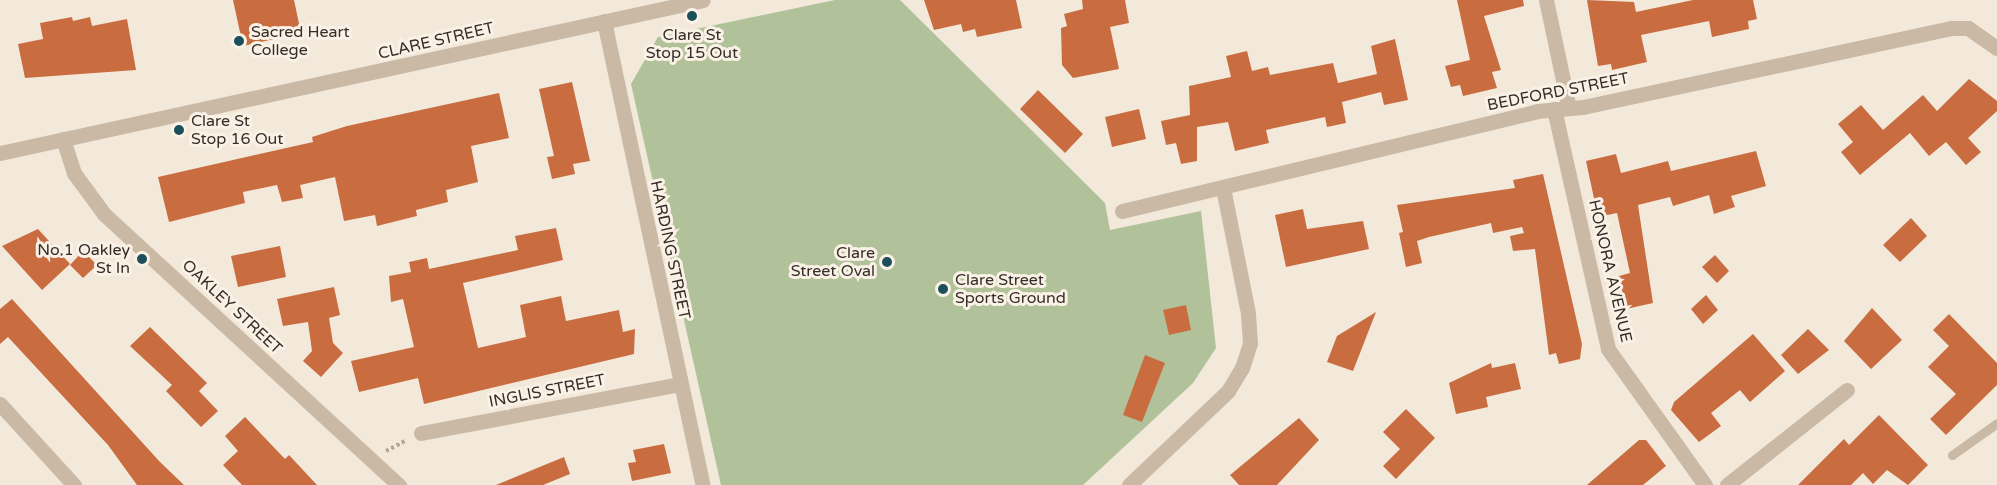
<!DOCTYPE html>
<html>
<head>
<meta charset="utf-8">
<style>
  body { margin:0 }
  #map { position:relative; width:1997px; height:485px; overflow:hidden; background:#f2e9da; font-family:"Varela Round",sans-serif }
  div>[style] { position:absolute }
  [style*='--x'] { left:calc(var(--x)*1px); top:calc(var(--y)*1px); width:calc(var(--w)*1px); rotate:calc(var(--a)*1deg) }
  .green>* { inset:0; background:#b1c199 }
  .building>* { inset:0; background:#c96d41 }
  .path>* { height:4px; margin-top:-2px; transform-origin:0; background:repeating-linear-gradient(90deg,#b6a490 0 3px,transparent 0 6px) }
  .service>* { height:9px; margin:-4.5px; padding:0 4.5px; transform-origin:4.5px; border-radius:4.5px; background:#cabaa5 }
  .minor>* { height:15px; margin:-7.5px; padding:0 7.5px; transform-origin:7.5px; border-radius:7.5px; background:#cabaa5 }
  .dots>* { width:16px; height:16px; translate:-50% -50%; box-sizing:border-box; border:3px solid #faf2e6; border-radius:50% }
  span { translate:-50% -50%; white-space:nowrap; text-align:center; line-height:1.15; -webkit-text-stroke:6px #faf2e6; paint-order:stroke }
  .poi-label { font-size:16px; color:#362d27 }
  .left { translate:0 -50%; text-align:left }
  .right { translate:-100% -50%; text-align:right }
  .street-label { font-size:16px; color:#362d27 }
</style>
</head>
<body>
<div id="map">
  <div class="green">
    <i style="clip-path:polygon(835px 0,900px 0,1105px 203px,1110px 230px,1201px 211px,1216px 348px,1193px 383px,1083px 485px,721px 485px,631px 84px,658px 37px)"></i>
  </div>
  <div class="building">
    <i style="clip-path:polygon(233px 0,294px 0,301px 33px,243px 46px)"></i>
    <i style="clip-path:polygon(924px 0,1016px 0,1022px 28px,977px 37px,975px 29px,963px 32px,961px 24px,934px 30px)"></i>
    <i style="clip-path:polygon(1082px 0,1125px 0,1129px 23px,1110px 27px,1119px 69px,1073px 78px,1062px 65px,1061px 28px,1067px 26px,1064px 14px,1083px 9px)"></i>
    <i style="clip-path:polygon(1457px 0,1523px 0,1524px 6px,1484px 16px,1501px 70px,1492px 72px,1497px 88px,1463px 96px,1460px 85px,1451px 87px,1445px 66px,1470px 60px)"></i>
    <i style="clip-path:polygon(1587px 0,1634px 2px,1636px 12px,1693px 0,1753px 0,1757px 19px,1748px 21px,1749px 29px,1712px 37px,1709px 21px,1641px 35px,1647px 62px,1612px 70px,1611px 64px,1598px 66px)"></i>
    <i style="clip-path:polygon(72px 17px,73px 21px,90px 17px,92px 26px,127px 19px,136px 70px,25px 78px,18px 44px,43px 39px,40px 23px)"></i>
    <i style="clip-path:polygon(1395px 39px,1408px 100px,1384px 105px,1381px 92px,1342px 102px,1346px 123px,1327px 127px,1325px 117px,1266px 130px,1269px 143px,1235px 151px,1228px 122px,1197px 127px,1197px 161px,1181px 164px,1176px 143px,1166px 145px,1161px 121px,1190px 115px,1189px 86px,1231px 77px,1226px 56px,1247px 51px,1252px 71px,1268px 67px,1270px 75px,1333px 63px,1338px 83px,1377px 74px,1371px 46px)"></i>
    <i style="clip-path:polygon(1969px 79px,1997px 101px,1997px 111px,1968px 138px,1981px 152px,1966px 165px,1946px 142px,1929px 156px,1910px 133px,1860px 175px,1841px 152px,1853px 142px,1838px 124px,1861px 105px,1883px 130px,1923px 95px,1937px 111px)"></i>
    <i style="clip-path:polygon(572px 82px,590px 161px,573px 164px,575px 174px,552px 179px,547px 157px,554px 156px,539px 89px)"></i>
    <i style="clip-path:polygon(1038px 90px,1083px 134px,1065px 153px,1020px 109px)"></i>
    <i style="clip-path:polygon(499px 93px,509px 138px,471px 146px,478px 182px,446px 190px,448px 202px,416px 210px,417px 216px,377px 226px,375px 215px,344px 221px,335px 177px,300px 185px,303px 198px,282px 202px,277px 185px,243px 192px,245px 203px,169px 222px,158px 177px,313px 142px,312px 137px,347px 126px)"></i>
    <i style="clip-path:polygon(1139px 109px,1146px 139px,1112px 147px,1105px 117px)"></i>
    <i style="clip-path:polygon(1756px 151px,1766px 186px,1731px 196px,1735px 207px,1714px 214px,1709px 195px,1673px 206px,1670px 197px,1638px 205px,1653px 303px,1626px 309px,1619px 276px,1630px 273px,1617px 213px,1598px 217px,1586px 161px,1616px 154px,1621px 173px,1668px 161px,1671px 171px)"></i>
    <i style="clip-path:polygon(1543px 174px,1582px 344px,1580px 359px,1559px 364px,1556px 353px,1549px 355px,1535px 249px,1513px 251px,1510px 236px,1524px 233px,1522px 227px,1493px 233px,1491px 223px,1429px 237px,1417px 241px,1422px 263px,1406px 267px,1399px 233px,1403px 232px,1397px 205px,1515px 188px,1513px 180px)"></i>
    <i style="clip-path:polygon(1303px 209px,1307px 229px,1363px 221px,1369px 249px,1286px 267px,1275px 215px)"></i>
    <i style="clip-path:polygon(1911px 218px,1927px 236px,1900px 262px,1883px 245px)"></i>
    <i style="clip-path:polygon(556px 228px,563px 260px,463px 283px,478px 348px,526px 337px,520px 305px,561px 296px,566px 321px,619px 310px,623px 332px,635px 329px,634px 354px,424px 404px,418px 378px,359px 392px,351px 361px,414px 347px,403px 299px,391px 302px,389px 276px,411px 272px,409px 262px,427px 258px,429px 269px,518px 250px,515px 236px)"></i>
    <i style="clip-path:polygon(38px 229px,70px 264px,42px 290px,2px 246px)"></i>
    <i style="clip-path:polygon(280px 246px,286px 277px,238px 287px,231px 256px)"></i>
    <i style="clip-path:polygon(83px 251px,97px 265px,83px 278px,70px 265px)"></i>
    <i style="clip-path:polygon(1715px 255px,1729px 271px,1717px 283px,1702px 267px)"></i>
    <i style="clip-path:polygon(334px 287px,340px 315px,329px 318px,333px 343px,343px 353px,321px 377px,303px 361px,312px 351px,308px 322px,283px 326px,277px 299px)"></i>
    <i style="clip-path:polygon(1706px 295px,1718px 310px,1703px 324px,1691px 309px)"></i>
    <i style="clip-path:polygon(12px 299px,160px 462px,184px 485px,137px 485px,108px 445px,8px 337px,0 344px,0 309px)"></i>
    <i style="clip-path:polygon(1186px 305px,1191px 330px,1169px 335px,1163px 310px)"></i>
    <i style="clip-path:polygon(1872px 308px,1902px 340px,1871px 369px,1844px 341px)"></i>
    <i style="clip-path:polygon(1376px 312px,1353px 371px,1327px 362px,1337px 336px)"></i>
    <i style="clip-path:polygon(1949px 314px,1997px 363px,1997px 385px,1946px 435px,1930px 419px,1956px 394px,1928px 367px,1949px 346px,1933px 330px)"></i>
    <i style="clip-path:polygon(150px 327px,207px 383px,199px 391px,218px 411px,201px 427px,166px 391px,172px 385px,130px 346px)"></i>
    <i style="clip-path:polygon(1808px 329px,1829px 350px,1798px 374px,1781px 355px)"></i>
    <i style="clip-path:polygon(1753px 334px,1785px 371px,1750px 402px,1740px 390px,1711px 413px,1721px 426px,1699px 442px,1671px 410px,1674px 402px)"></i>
    <i style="clip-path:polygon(1145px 355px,1165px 363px,1142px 422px,1123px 415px)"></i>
    <i style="clip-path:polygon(1491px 363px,1492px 368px,1515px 363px,1521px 389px,1486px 397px,1488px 407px,1456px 414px,1449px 383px)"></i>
    <i style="clip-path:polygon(1406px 409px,1435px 438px,1396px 479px,1383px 466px,1400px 449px,1383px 432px)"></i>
    <i style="clip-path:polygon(1879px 415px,1928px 465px,1908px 485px,1887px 470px,1873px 484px,1863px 473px,1851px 485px,1798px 485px,1844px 439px,1849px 445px)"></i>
    <i style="clip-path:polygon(245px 417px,285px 459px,289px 455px,317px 485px,242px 485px,223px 465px,238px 451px,225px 436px)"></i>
    <i style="clip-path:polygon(1299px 418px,1319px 440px,1277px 485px,1239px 485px,1230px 475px)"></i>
    <i style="clip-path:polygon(1639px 440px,1646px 440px,1666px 466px,1643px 485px,1587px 485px)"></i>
    <i style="clip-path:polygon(664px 444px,671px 473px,632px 481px,628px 463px,636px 462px,633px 450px)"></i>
    <i style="clip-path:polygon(564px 457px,570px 474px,543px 485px,496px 485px)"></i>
  </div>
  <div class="path">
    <i style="--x:386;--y:451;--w:24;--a:-28"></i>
  </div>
  <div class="service">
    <i style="--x:1952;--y:455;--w:55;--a:-35.4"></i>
  </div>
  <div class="minor">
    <i style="--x:1546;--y:0;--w:110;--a:78"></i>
    <i style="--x:604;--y:21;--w:474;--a:78"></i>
    <i style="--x:1554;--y:109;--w:246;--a:77.3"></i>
    <i style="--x:1608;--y:349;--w:167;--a:54.5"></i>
    <i style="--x:63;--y:139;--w:36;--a:72"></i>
    <i style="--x:74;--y:173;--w:51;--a:53.8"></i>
    <i style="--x:104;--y:214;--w:401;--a:42.6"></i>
    <i style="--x:0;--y:153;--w:719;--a:-12.28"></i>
    <i style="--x:1122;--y:211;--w:427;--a:-13.5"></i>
    <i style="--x:1537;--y:111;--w:46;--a:-5"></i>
    <i style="--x:1583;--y:107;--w:376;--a:-12.1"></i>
    <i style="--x:1951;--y:28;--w:17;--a:0"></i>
    <i style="--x:1968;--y:28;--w:35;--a:35"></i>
    <i style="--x:0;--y:404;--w:110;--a:47.6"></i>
    <i style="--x:421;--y:433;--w:264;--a:-10.7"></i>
    <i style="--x:1129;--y:485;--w:137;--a:-43.5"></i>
    <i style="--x:1228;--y:391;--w:27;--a:-59"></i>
    <i style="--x:1242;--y:368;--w:26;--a:-72"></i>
    <i style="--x:1250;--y:343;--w:30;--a:-94"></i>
    <i style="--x:1248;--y:313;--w:127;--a:-101.3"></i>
    <i style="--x:1727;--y:485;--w:153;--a:-38.4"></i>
  </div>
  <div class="dots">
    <i style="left:692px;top:16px;background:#1b4f59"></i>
    <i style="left:239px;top:41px;background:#1b4f59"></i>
    <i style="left:179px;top:130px;background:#1b4f59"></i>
    <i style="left:142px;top:259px;background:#1b4f59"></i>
    <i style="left:887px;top:262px;background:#1b4f59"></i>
    <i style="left:943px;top:289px;background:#1b4f59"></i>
  </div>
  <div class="poi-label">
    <span class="left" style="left:251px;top:41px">Sacred Heart<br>College</span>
    <span style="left:692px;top:44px">Clare St<br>Stop 15 Out</span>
    <span class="left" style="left:191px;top:130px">Clare St<br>Stop 16 Out</span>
    <span class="right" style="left:130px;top:259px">No.1 Oakley<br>St In</span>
    <span class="right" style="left:875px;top:262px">Clare<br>Street Oval</span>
    <span class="left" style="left:955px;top:289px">Clare Street<br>Sports Ground</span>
  </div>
  <div class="street-label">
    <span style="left:436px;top:41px;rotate:-13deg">CLARE STREET</span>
    <span style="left:1558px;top:92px;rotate:-11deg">BEDFORD STREET</span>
    <span style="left:670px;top:250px;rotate:78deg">HARDING STREET</span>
    <span style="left:1610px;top:271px;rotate:77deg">HONORA AVENUE</span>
    <span style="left:232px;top:307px;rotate:43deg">OAKLEY STREET</span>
    <span style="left:547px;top:391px;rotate:-11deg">INGLIS STREET</span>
  </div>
</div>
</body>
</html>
